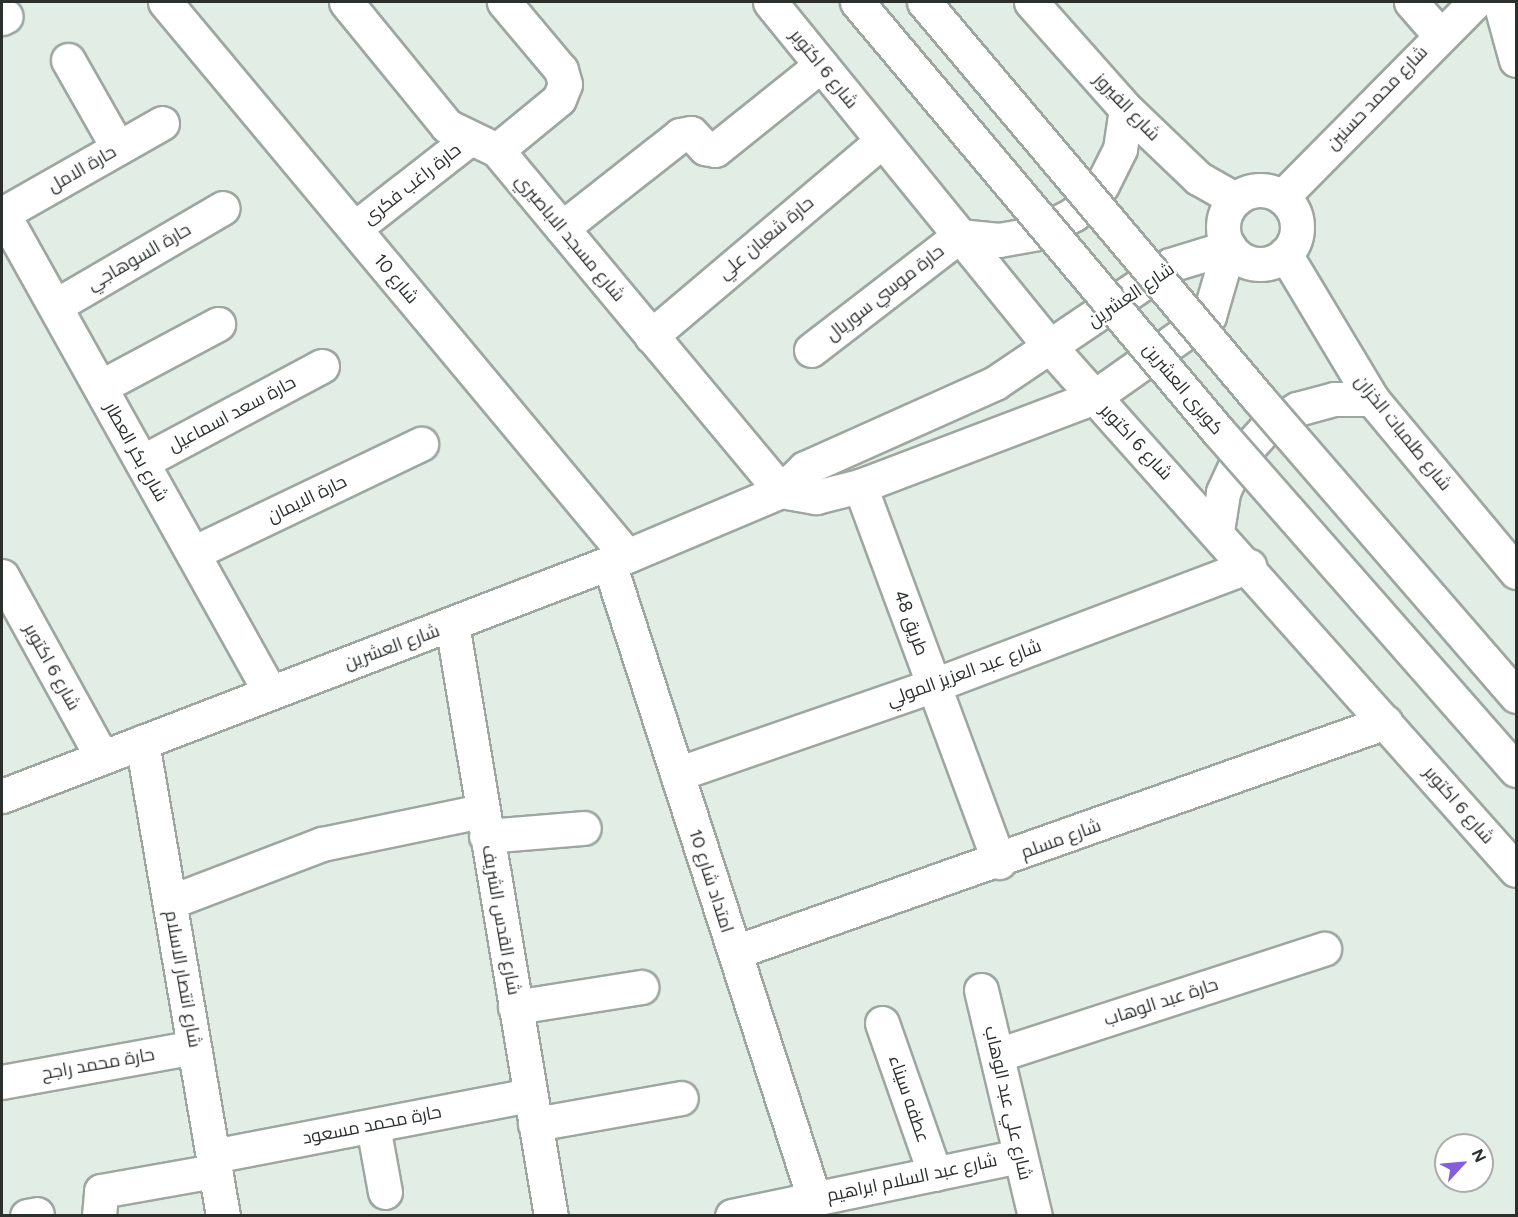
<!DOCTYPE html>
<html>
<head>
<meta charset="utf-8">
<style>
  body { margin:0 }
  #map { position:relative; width:1518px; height:1217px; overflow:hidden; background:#e2ede6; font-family:Figtree,Cairo,sans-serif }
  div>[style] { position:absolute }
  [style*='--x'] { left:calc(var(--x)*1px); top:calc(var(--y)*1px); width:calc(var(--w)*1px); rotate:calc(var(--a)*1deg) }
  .roads { filter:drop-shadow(2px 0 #9da7a0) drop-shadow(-2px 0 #9da7a0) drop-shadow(0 2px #9da7a0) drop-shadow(0 -2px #9da7a0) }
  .minor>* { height:33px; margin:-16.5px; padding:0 16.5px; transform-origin:16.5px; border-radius:16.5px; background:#fff }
  .major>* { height:33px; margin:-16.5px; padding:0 16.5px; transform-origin:16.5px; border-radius:16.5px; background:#fff }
  .major>.ring { margin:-16.5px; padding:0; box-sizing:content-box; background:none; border:33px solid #fff; border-radius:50% }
  .bridges { filter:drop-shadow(2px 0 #9da7a0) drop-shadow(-2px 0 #9da7a0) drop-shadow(0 2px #9da7a0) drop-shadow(0 -2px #9da7a0) }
  .major-bridge>* { height:33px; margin:-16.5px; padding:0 16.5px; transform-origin:16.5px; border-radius:16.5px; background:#fff }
  span { translate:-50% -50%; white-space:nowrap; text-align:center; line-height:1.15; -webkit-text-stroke:4.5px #fff; paint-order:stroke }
  .street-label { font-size:18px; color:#2c302d }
  .frame { position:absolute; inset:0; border:3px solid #2c302d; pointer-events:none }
  .north { position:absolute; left:1434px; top:1133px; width:60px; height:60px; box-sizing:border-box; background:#fff; border:2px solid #abacab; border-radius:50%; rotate:64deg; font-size:16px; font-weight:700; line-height:24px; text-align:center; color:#2c302d }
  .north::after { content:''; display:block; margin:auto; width:21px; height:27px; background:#845fda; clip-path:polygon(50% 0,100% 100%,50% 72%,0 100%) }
</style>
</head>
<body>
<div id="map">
  <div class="roads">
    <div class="minor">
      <i style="--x:165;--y:2;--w:721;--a:50.17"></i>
      <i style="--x:346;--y:2;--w:160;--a:50.8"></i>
      <i style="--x:447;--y:126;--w:55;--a:25.6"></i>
      <i style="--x:497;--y:150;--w:444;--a:50.2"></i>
      <i style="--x:1411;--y:2;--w:43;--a:48.8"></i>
      <i style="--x:1500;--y:2;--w:60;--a:74.6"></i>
      <i style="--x:2;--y:18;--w:4;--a:-27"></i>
      <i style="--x:68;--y:60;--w:101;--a:60.4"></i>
      <i style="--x:497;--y:150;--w:80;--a:-39.4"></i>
      <i style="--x:559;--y:99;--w:16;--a:-68"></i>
      <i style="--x:565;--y:84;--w:15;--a:-106"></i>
      <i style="--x:561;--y:70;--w:89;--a:-130"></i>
      <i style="--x:1282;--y:197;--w:274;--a:-45.3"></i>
      <i style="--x:2;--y:212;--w:550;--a:60.82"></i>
      <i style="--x:2;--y:214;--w:184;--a:-29.6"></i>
      <i style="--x:355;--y:228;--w:145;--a:-38"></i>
      <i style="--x:562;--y:228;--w:150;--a:-38.2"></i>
      <i style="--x:680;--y:135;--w:11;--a:-10"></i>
      <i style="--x:691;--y:133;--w:21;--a:47"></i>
      <i style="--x:705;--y:148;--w:10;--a:11"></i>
      <i style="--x:715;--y:150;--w:136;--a:-38.7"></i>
      <i style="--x:1285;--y:254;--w:169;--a:59"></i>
      <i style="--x:1372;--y:399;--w:225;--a:50.2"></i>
      <i style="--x:55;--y:306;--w:194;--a:-30.3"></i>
      <i style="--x:651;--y:336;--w:302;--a:-40.2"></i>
      <i style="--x:811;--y:350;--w:187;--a:-37.6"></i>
      <i style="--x:100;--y:387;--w:134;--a:-28.1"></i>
      <i style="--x:142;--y:462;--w:204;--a:-28.1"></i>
      <i style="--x:860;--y:486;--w:401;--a:69.7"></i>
      <i style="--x:193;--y:553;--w:253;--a:-25.6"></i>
      <i style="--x:609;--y:563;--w:667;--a:72.11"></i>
      <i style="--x:2;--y:576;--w:207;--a:61.1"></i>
      <i style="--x:452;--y:624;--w:600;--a:80.51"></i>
      <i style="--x:142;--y:742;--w:481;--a:80.3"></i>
      <i style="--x:677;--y:774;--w:272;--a:-19.1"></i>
      <i style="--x:934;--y:685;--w:337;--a:-20.7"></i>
      <i style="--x:486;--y:836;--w:98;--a:-4.7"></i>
      <i style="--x:170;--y:902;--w:163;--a:-20.9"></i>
      <i style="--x:322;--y:844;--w:163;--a:-11.7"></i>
      <i style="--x:735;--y:952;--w:690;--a:-19.46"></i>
      <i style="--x:981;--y:990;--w:232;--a:76.6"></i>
      <i style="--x:515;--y:1007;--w:128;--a:-9"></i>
      <i style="--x:882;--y:1023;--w:160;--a:70.7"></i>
      <i style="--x:997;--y:1055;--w:344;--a:-18"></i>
      <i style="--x:2;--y:1082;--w:195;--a:-10.3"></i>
      <i style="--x:535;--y:1124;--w:148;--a:-10.1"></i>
      <i style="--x:373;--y:1126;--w:67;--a:79.7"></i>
      <i style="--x:213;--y:1156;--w:323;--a:-10.9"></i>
      <i style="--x:27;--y:1216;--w:10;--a:-11"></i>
      <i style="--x:99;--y:1216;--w:25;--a:-85"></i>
      <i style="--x:101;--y:1191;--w:116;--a:-10"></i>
      <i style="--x:732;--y:1216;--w:294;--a:-11.8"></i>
    </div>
    <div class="major">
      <i style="--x:770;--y:2;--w:446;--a:50.9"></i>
      <i style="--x:1051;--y:348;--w:699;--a:48.31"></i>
      <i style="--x:1031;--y:2;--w:143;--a:48.4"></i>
      <i style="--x:1126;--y:109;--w:100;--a:43.8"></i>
      <i style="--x:1198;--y:178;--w:43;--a:29.6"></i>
      <i class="ring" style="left:1223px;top:190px;width:41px;height:41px"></i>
      <i style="--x:959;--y:236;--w:40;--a:5.7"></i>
      <i style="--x:999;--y:240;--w:40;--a:-10"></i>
      <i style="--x:1038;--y:233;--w:41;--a:-27.8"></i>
      <i style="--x:1074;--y:214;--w:40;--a:-46"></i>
      <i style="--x:1102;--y:185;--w:40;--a:-63.4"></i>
      <i style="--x:1120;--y:149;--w:40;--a:-81.5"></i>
      <i style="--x:781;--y:491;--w:36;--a:10"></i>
      <i style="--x:816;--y:497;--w:45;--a:-14"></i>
      <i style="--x:860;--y:486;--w:250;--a:-20.8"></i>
      <i style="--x:1094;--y:397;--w:141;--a:-35.2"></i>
      <i style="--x:1209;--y:316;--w:72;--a:-73.8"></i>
      <i style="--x:1217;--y:531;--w:39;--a:-81"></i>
      <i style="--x:1223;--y:492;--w:38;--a:-65"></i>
      <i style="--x:1239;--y:458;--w:39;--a:-48"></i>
      <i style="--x:1265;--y:429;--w:38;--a:-32"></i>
      <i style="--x:1297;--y:409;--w:38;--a:-15"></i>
      <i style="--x:1334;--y:399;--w:38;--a:0"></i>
      <i style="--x:2;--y:796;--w:669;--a:-21.01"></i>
      <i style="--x:627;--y:556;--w:167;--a:-22.9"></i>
      <i style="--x:781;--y:491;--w:33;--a:-44"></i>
      <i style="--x:805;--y:468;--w:208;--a:-24.1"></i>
      <i style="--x:995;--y:383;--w:211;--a:-34"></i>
      <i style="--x:1170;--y:265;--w:62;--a:-17"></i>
    </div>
  </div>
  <div class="bridges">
    <div class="major-bridge">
      <i style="--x:857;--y:2;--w:561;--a:49.92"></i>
      <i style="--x:1218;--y:431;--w:451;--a:48.7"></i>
      <i style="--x:924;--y:2;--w:518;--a:49.85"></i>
      <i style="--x:1258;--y:398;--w:394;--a:49.1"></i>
    </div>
  </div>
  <div class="street-label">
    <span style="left:824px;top:69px;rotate:51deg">شارع 6 اكتوبر</span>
    <span style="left:1377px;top:98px;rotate:-46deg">شارع محمد حسنين</span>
    <span style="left:1127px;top:107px;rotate:46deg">شارع الفيروز</span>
    <span style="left:82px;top:169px;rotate:-30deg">حارة الامل</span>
    <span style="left:412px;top:184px;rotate:-38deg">حارة راغب فكرى</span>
    <span style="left:570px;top:238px;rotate:50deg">شارع مسجد الاباصيري</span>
    <span style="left:766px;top:238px;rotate:-40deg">حارة شعبان علي</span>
    <span style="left:139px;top:257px;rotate:-30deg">حارة السوهاجي</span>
    <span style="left:396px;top:279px;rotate:50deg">شارع 10</span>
    <span style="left:885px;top:293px;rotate:-38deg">حارة موسي سوريال</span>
    <span style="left:1131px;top:295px;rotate:-34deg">شارع العشرين</span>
    <span style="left:1183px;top:389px;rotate:50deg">كوبرى العشرين</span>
    <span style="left:232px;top:414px;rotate:-28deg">حارة سعد اسماعيل</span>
    <span style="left:1403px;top:433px;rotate:51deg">شارع طلمبات الخزان</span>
    <span style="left:1136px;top:442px;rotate:47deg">شارع 6 اكتوبر</span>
    <span style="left:136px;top:452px;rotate:61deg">شارع بكر العطار</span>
    <span style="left:307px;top:499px;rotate:-26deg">حارة الايمان</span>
    <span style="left:911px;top:623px;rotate:70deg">طريق 48</span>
    <span style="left:392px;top:647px;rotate:-20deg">شارع العشرين</span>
    <span style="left:52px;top:667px;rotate:61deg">شارع 6 اكتوبر</span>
    <span style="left:964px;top:673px;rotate:-20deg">شارع عبد العزيز المولي</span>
    <span style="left:1459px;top:805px;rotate:49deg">شارع 6 اكتوبر</span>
    <span style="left:1061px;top:839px;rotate:-20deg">شارع مسلم</span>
    <span style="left:711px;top:881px;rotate:72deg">امتداد شارع 10</span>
    <span style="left:501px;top:920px;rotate:80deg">شارع القدس الشريف</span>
    <span style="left:183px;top:979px;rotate:80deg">شارع انتصار الاسلام</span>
    <span style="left:1161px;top:1002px;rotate:-18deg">حارة عبد الوهاب</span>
    <span style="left:98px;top:1064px;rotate:-10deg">حارة محمد راجح</span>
    <span style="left:909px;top:1099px;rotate:71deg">عطفه سيناء</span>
    <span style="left:1008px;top:1103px;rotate:77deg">شارع علي عبد الوهاب</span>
    <span style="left:372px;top:1125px;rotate:-11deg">حارة محمد مسعود</span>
    <span style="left:912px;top:1178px;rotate:-12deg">شارع عبد السلام ابراهيم</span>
  </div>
  <div class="frame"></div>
  <div class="north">N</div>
</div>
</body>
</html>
